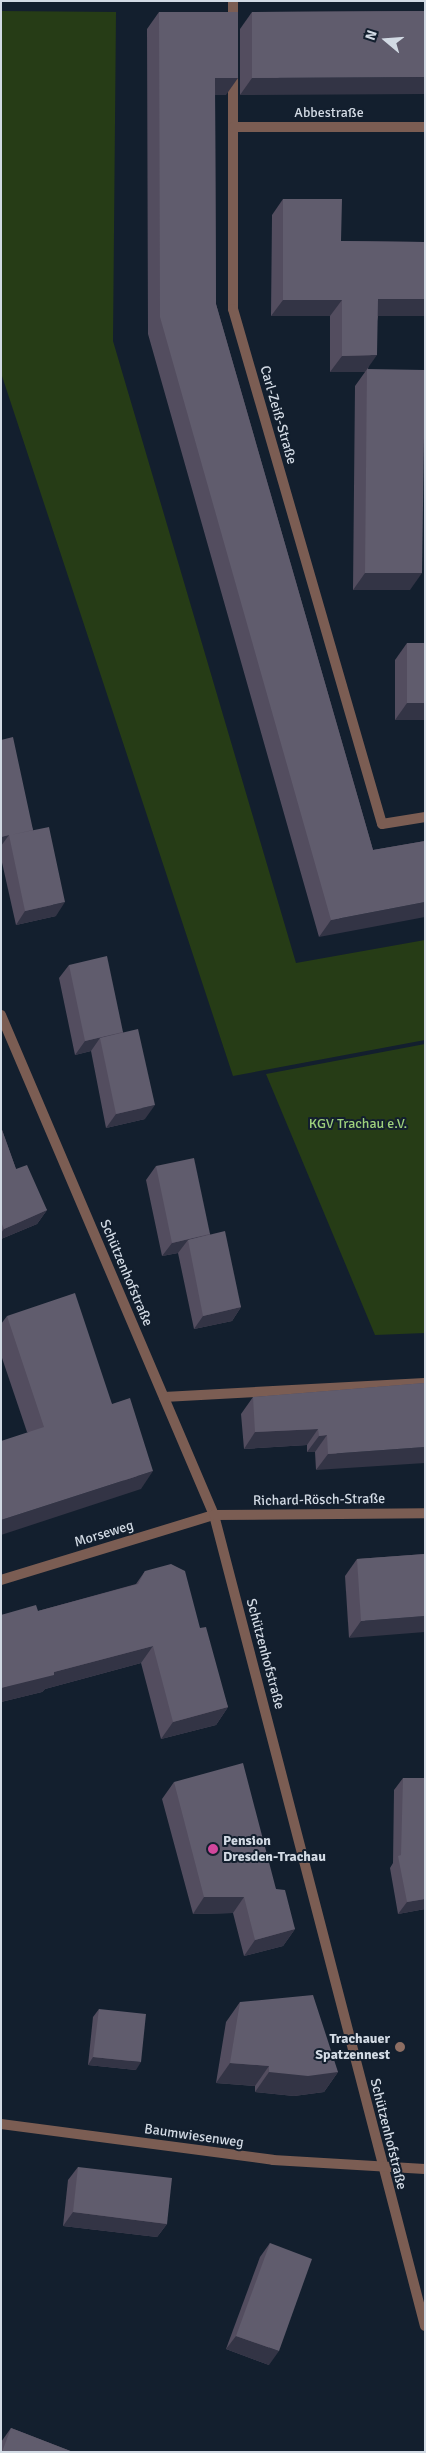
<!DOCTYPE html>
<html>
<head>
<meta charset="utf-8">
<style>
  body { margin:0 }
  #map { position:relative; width:426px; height:2453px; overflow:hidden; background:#131f2e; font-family:Signika,sans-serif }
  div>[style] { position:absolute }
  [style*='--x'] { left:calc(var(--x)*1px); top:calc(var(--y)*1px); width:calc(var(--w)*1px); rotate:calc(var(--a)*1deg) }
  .green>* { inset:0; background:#263c16 }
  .lane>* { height:10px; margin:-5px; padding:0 5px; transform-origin:5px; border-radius:5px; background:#7b5d53 }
  .street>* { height:10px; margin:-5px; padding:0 5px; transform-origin:5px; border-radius:5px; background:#7b5d53 }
  .wall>* { inset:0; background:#534d5f }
  .shaded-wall>* { inset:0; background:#333445 }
  .building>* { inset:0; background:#605c6d }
  .dots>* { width:14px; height:14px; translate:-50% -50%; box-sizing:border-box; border:2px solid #131f2e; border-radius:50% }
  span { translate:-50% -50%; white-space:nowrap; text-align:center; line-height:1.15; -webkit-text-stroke:4px #131f2e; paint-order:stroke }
  .street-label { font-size:14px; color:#d2dae4 }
  .park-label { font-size:14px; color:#9ed17c }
  .poi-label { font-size:14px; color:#d2dae4; font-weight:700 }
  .left { translate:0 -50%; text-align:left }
  .right { translate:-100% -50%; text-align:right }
  .frame { position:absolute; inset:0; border:2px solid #d2dae4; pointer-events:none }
  .north { position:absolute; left:361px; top:15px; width:50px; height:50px; -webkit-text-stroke:4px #131f2e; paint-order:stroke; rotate:288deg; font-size:14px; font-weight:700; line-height:20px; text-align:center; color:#d2dae4 }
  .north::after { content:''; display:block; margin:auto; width:18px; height:22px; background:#d2dae4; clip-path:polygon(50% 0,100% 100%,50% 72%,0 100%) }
</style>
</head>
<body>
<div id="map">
  <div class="green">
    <i style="clip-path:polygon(1px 11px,116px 12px,113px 341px,296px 963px,425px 940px,425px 1040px,233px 1076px,1px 373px)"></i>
    <i style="clip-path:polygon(425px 1044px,425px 1333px,375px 1335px,266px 1074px)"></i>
  </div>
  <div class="lane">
    <i style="--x:164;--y:1397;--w:261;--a:-3.1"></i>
  </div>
  <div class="street">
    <i style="--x:233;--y:25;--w:24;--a:-90"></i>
    <i style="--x:233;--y:72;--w:237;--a:90"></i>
    <i style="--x:233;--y:309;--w:536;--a:73.86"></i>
    <i style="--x:382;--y:824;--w:44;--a:-9.2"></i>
    <i style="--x:233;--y:127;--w:192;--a:0"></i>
    <i style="--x:1;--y:1015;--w:543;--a:66.93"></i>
    <i style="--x:214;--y:1515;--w:838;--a:75.42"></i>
    <i style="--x:1;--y:1580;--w:223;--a:-17"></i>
    <i style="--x:214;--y:1515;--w:211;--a:-0.5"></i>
    <i style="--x:1;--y:2124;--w:274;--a:7.5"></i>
    <i style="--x:273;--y:2160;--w:152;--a:3.4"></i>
  </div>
  <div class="wall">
    <i style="clip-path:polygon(425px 11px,240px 95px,240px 29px,252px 12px)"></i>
    <i style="clip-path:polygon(159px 12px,226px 95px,215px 95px,216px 304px,373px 850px,425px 841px,319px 937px,148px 334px,147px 29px)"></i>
    <i style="clip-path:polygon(283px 199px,341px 241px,425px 242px,425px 316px,378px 316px,368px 369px,410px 590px,353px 590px,355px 386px,365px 372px,330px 372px,330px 316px,271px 316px,272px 215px)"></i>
    <i style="clip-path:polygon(407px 643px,425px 720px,395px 720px,395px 660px)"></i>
    <i style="clip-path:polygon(1px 740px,33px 830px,56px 916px,16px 925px,1px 858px)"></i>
    <i style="clip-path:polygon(69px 965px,123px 1032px,145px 1119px,106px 1128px,91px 1051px,75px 1055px,59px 978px)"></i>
    <i style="clip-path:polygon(1px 1127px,16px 1169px,47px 1210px,37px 1224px,1px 1239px)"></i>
    <i style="clip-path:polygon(156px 1166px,210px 1234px,241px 1307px,232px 1321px,194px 1329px,178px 1253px,162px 1256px,146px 1180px)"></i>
    <i style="clip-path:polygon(7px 1316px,112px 1404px,141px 1489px,27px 1432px,1px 1355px,1px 1324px)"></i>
    <i style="clip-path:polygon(425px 1383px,316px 1470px,315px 1452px,307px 1452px,307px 1445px,244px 1449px,241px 1414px,253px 1397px)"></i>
    <i style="clip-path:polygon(425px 1554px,349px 1638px,345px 1576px,357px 1559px)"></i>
    <i style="clip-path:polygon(145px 1571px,200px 1628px,228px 1707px,216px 1725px,161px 1739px,141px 1663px,45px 1689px,42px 1692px,1px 1702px,1px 1615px,38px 1611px,136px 1584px)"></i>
    <i style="clip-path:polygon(403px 1778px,425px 1909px,398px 1914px,390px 1868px,393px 1863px,394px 1790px)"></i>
    <i style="clip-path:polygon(174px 1782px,276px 1889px,295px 1929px,283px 1946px,244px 1956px,233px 1913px,193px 1914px,162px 1799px)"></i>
    <i style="clip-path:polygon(240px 2002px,338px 2072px,324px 2092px,294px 2096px,255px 2092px,255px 2086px,216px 2083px,226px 2022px)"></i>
    <i style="clip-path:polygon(99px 2009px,136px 2070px,88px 2065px,93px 2017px)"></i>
    <i style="clip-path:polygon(78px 2167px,167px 2224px,157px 2237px,63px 2226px,68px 2180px)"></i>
    <i style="clip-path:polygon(270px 2243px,269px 2365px,226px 2349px,260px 2257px)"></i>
    <i style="clip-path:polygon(11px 2428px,73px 2452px,1px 2452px,1px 2442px)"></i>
  </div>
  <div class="shaded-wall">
    <i style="clip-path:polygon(425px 77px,425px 94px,240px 95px,252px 78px)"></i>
    <i style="clip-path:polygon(215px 78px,238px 78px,226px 95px,203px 95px)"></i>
    <i style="clip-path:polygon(378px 299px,425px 299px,425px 316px,366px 316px)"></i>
    <i style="clip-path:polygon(283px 300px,342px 300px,330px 316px,271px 316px)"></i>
    <i style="clip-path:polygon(377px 355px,365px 372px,330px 372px,342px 356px)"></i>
    <i style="clip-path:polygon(365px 573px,422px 573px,410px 590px,353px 590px)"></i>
    <i style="clip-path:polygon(407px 703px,425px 703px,425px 720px,395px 720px)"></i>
    <i style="clip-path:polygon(9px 835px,1px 846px,1px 837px)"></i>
    <i style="clip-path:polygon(65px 902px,56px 916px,16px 925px,25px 911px)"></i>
    <i style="clip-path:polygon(425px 902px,425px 917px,319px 937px,331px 920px)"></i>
    <i style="clip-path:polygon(123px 1032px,100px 1038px,91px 1051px,75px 1055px,85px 1041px)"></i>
    <i style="clip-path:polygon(155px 1105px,145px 1119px,106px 1128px,116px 1114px)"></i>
    <i style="clip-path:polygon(47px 1210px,37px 1224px,1px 1239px,1px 1233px,4px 1229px)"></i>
    <i style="clip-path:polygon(210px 1234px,188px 1240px,178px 1253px,162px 1256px,172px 1243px)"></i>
    <i style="clip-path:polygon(241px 1307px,232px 1321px,194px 1329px,203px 1316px)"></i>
    <i style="clip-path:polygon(318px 1429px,307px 1445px,244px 1449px,255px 1432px)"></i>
    <i style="clip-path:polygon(327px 1435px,315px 1452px,307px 1452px,319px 1436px)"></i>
    <i style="clip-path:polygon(425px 1447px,425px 1463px,316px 1470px,328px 1454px)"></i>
    <i style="clip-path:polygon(153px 1471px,141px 1489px,1px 1535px,1px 1520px)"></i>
    <i style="clip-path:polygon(425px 1616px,425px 1632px,349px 1638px,361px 1621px)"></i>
    <i style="clip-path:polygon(153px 1646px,141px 1663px,45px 1689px,42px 1692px,1px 1702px,1px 1688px,54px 1672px)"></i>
    <i style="clip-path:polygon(228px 1707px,216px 1725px,161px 1739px,173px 1722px)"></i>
    <i style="clip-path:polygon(204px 1897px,244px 1897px,233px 1913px,193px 1914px)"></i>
    <i style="clip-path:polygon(425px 1899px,425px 1909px,398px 1914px,407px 1902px)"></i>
    <i style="clip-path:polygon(295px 1929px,283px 1946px,244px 1956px,255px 1940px)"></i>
    <i style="clip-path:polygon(93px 2057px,141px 2062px,136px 2070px,88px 2065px)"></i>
    <i style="clip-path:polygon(230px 2063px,269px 2066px,255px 2086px,216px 2083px)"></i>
    <i style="clip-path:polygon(269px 2072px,338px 2072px,324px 2092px,294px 2096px,255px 2092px)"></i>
    <i style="clip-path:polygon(73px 2212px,167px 2224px,157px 2237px,63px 2226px)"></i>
    <i style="clip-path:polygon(236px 2336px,279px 2351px,269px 2365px,226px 2349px)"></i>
  </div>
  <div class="building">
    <i style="clip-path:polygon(425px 11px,425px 77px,252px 78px,252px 12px)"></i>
    <i style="clip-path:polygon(159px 12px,238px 12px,238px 78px,215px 78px,216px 304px,373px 850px,425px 841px,425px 902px,331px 920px,160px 317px)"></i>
    <i style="clip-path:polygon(283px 199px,342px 199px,341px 241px,425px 242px,425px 299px,378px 299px,377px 355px,342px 356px,342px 300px,283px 300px)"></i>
    <i style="clip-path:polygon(367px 369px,425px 370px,422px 573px,365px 573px)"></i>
    <i style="clip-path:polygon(407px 643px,425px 643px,425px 703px,407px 703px)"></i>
    <i style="clip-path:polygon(13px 737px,33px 830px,10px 835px,49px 827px,65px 902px,25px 911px,9px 835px,1px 837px,1px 740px)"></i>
    <i style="clip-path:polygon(107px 956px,123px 1032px,85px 1041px,69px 965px)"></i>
    <i style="clip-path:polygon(138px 1029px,155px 1105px,116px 1114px,100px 1038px)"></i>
    <i style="clip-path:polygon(1px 1127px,16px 1169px,27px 1165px,47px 1210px,4px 1229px,1px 1222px)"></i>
    <i style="clip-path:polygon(194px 1158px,210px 1234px,172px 1243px,156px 1166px)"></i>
    <i style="clip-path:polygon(225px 1231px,241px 1307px,203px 1316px,188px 1240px)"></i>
    <i style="clip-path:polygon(75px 1293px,112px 1404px,130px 1398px,153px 1471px,1px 1520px,1px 1441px,44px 1427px,7px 1316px)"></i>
    <i style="clip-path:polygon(425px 1383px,425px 1447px,328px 1454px,327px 1435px,319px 1436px,318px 1429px,255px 1432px,253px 1397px)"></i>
    <i style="clip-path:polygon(425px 1554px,425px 1616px,361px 1621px,357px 1559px)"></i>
    <i style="clip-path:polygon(171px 1564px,185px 1571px,200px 1628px,206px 1627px,228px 1707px,173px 1722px,153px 1646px,54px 1672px,54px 1675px,1px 1688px,1px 1615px,36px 1605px,38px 1611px,138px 1584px,145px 1571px)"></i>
    <i style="clip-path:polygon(243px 1763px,276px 1889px,285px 1890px,295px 1929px,255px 1940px,244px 1897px,204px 1897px,174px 1782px)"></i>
    <i style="clip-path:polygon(403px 1778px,425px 1778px,425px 1899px,407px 1902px,398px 1856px,401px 1855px)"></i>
    <i style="clip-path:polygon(313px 1995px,338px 2072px,308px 2076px,269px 2072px,269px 2066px,230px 2063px,240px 2002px)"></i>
    <i style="clip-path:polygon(99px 2009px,146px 2014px,141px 2062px,93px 2057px)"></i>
    <i style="clip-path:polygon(78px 2167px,172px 2178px,167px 2224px,73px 2212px)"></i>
    <i style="clip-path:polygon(270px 2243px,312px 2259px,279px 2351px,236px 2336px)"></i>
    <i style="clip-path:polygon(11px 2428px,73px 2452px,2px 2452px)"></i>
  </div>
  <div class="dots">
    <i style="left:213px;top:1849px;background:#d1479c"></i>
    <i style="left:400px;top:2047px;background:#8d6e63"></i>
  </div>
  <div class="street-label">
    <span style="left:329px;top:113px">Abbestraße</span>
    <span style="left:278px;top:415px;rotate:74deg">Carl-Zeiß-Straße</span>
    <span style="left:126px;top:1273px;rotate:67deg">Schützenhofstraße</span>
    <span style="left:319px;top:1500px;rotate:-1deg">Richard-Rösch-Straße</span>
    <span style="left:104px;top:1534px;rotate:-17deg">Morseweg</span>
    <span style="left:265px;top:1654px;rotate:75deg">Schützenhofstraße</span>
    <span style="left:388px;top:2134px;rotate:76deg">Schützenhofstraße</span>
    <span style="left:194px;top:2136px;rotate:8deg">Baumwiesenweg</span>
  </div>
  <div class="park-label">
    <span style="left:358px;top:1124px">KGV Trachau e.V.</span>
  </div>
  <div class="poi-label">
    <span class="left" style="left:223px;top:1849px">Pension<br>Dresden-Trachau</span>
    <span class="right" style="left:390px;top:2047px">Trachauer<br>Spatzennest</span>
  </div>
  <div class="frame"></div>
  <div class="north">N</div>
</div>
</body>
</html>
